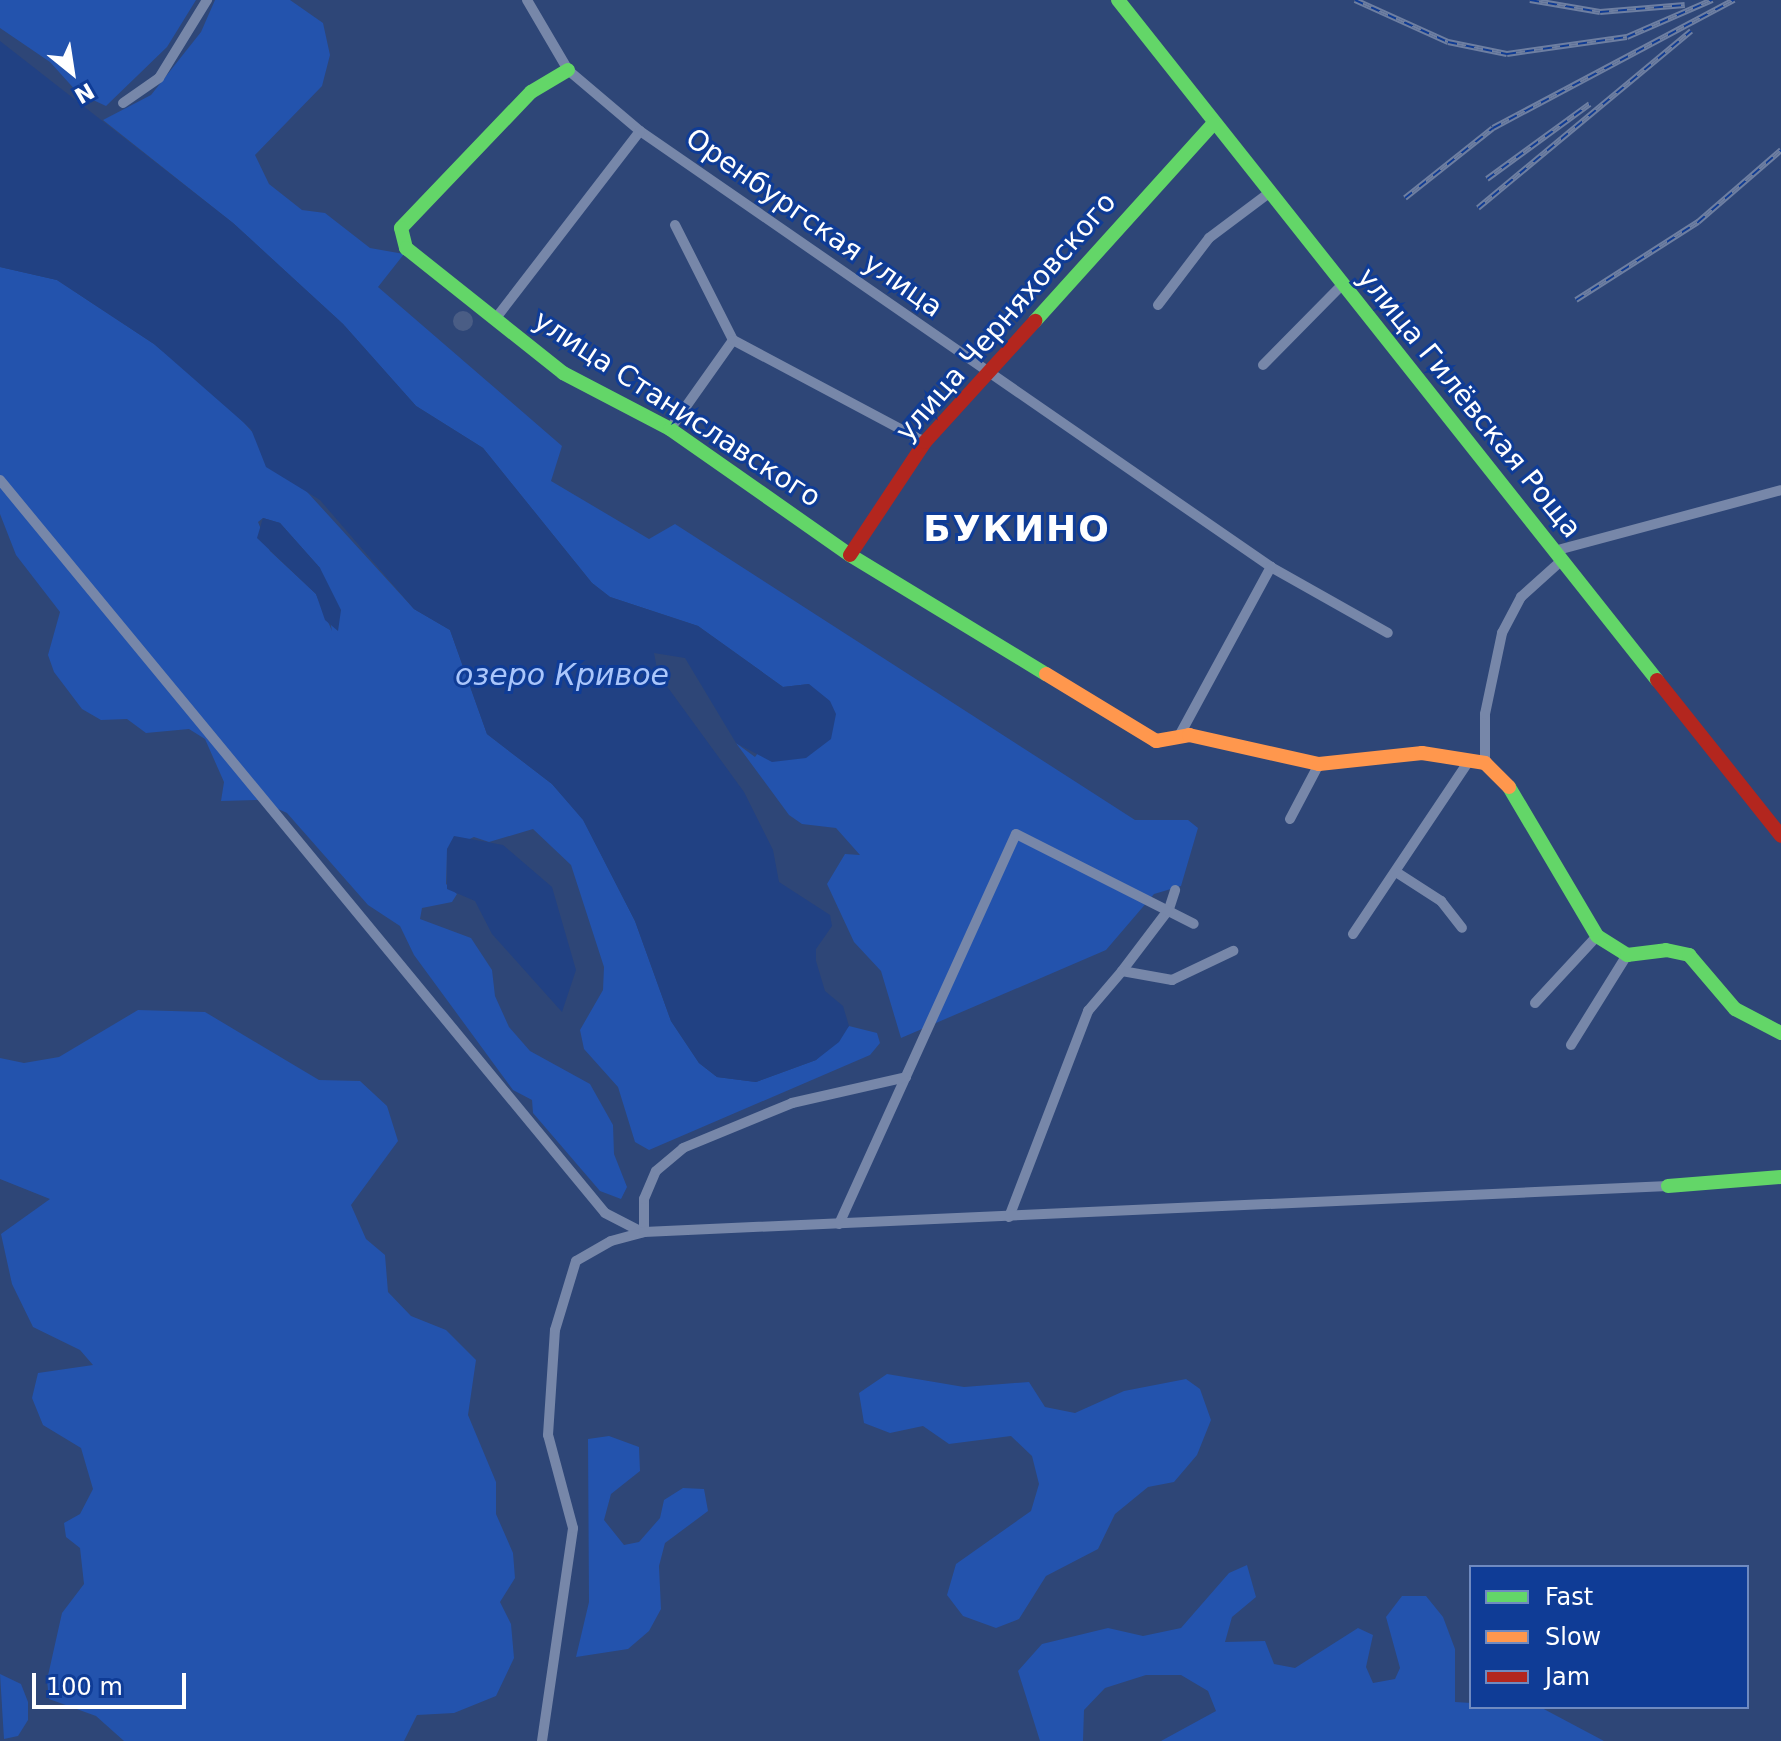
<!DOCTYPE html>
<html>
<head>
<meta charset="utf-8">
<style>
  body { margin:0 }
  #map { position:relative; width:1781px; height:1741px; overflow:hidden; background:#2e4677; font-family:"DejaVu Sans",sans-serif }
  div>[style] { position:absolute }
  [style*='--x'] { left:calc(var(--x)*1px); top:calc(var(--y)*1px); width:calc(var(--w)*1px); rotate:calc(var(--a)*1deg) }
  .green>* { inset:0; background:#2353ad }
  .water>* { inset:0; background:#214183 }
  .building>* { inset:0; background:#4a5d85 }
  .round { border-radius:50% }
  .street>* { height:10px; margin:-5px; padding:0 5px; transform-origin:5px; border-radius:5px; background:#7787a9 }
  .fast>* { height:14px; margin:-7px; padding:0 7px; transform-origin:7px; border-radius:7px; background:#63d668 }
  .slow>* { height:14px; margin:-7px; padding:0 7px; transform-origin:7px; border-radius:7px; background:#ff974d }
  .jam>* { height:14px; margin:-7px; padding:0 7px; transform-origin:7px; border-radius:7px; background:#b3261e }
  .rail>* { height:6px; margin-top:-3px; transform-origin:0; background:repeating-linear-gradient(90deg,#0f3c96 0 9px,#6e7fa2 0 18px); box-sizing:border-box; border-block:2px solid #6e7fa2 }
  span { translate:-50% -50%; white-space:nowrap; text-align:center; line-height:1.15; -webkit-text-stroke:6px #0f3c96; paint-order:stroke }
  .street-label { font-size:28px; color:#fff }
  .water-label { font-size:30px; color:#aac6fb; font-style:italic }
  .district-label { font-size:36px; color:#fff; font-weight:700; letter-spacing:2px }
  .legend { position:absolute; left:1469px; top:1565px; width:280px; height:144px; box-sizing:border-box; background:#0f3c96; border:2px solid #6f8ac0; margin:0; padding:10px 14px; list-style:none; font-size:24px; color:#fff }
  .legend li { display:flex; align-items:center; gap:16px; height:40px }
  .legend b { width:40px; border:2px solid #6f8ac0 }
  .north { position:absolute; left:32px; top:32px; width:80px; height:80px; -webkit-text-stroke:6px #0f3c96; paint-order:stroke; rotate:150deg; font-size:22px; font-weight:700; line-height:32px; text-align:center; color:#fff }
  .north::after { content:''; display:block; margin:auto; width:28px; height:36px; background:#fff; clip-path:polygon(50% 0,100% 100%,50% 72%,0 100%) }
  .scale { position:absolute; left:32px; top:1673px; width:154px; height:36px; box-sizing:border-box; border:4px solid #fff; border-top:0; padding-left:10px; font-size:24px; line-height:28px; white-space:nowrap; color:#fff; -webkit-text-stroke:6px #0f3c96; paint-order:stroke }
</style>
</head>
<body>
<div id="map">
  <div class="green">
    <i style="clip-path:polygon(0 0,196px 0,167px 47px,106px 106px,78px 93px,50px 62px,0 28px)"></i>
    <i style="clip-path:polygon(215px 0,290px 0,323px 23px,330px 55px,322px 86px,255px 155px,269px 184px,302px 210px,325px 213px,370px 248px,404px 254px,378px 287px,562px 446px,551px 481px,649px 539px,675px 524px,1135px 820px,1188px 820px,1198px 828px,1181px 886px,1154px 894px,1106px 950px,901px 1038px,881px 971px,854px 942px,827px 884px,845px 854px,860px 855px,836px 828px,802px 824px,789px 815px,736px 743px,755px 757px,809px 684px,783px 687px,698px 626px,610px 597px,592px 583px,483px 448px,416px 406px,343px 324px,233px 223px,103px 120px,151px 95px,201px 32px)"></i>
    <i style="clip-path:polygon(evenodd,0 267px,57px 280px,154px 344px,225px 402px,414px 609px,450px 630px,487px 734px,552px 784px,583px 819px,635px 921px,671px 1021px,699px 1063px,717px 1077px,756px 1082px,816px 1060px,849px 1026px,877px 1033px,880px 1043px,870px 1055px,649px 1150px,635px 1142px,618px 1087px,584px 1049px,580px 1030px,603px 990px,604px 967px,571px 865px,533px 829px,489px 842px,474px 837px,447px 849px,446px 884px,457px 894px,452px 902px,422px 908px,420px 919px,471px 938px,492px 970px,495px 996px,509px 1027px,530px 1051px,590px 1084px,613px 1125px,614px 1154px,627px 1187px,621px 1199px,600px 1191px,533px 1113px,532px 1100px,513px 1090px,414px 955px,400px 926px,368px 905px,287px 813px,258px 800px,221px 801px,224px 782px,205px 739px,189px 729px,146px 733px,127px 719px,101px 720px,82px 709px,54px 672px,48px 655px,60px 612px,16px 555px,0 514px,0 267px,263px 518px,280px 523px,320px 568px,332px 631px,316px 594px,270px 551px,258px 522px,263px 518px)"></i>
    <i style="clip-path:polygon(138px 1010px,205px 1012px,319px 1080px,360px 1081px,387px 1106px,398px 1141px,351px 1205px,366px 1239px,385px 1255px,388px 1292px,411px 1316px,446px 1330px,476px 1360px,468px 1415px,496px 1482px,496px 1514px,513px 1553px,515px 1578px,500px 1602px,511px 1624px,514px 1658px,496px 1696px,454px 1713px,417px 1715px,404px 1741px,124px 1741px,96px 1716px,49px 1699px,47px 1680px,62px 1613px,84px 1584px,80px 1548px,66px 1537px,64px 1523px,80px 1514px,93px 1489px,81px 1448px,43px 1425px,32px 1398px,38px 1373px,93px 1365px,80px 1350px,33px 1327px,12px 1284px,1px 1234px,50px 1199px,0 1179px,0 1058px,24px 1063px,59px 1057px)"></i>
    <i style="clip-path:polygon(887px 1374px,964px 1387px,1029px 1382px,1045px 1407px,1075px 1413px,1124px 1391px,1186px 1379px,1200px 1389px,1211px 1420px,1197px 1455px,1174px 1482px,1148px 1487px,1115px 1514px,1098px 1549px,1046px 1576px,1019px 1619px,996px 1628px,963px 1616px,947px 1595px,956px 1564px,1031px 1511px,1039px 1484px,1032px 1456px,1011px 1436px,949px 1444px,923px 1426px,890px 1433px,864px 1423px,859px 1393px)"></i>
    <i style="clip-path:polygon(609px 1436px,639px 1447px,640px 1471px,611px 1494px,604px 1520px,624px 1545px,639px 1542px,660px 1518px,664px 1500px,683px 1488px,704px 1489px,708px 1511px,665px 1543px,659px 1566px,661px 1609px,649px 1631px,628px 1649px,576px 1657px,589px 1602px,588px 1439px)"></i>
    <i style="clip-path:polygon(1247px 1565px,1256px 1597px,1232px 1617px,1225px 1642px,1265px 1641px,1274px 1664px,1295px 1668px,1358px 1628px,1373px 1635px,1366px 1667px,1373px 1683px,1395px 1679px,1400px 1668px,1386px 1617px,1402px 1596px,1426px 1596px,1443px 1617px,1455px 1649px,1455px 1702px,1540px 1707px,1604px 1741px,1161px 1741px,1216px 1711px,1208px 1691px,1181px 1675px,1146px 1675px,1105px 1688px,1084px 1710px,1083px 1741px,1040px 1741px,1018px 1671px,1042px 1644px,1108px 1628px,1143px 1636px,1181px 1628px,1229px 1573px)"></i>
    <i style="clip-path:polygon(0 1674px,21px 1684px,28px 1702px,28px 1720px,18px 1736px,4px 1739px)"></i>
  </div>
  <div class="water">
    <i style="clip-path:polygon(0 41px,233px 223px,343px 324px,416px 406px,483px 448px,592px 583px,610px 597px,698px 626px,783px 687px,809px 684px,830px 701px,836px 714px,831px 739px,806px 758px,772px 762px,736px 743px,685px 658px,654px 653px,658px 674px,744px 792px,773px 850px,779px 882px,830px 915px,832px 926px,816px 949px,816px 961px,825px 991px,843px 1006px,849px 1026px,839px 1042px,816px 1060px,756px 1082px,717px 1077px,699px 1063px,671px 1021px,635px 921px,583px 820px,552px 784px,487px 734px,450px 630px,414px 609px,320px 500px,266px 467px,251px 429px,154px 344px,57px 280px,0 267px)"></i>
    <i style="clip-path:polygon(263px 518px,280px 523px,320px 568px,341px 610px,338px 631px,325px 620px,316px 594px,257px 538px)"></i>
    <i style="clip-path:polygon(454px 836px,503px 845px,552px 887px,576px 970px,562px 1012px,492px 934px,475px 901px,447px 889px,447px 849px)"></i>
  </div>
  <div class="building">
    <i class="round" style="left:453px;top:311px;width:20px;height:20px"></i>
  </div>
  <div class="street">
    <i style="--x:527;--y:0;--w:81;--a:59.6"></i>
    <i style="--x:568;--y:70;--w:94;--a:40.3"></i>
    <i style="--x:640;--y:131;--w:767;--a:34.64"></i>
    <i style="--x:1271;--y:567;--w:134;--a:29.4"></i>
    <i style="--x:123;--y:103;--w:44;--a:-34.8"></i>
    <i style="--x:159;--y:78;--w:92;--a:-58.4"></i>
    <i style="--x:675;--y:225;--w:129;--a:63.2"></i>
    <i style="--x:1158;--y:305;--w:84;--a:-52.7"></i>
    <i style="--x:1209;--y:238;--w:75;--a:-36.9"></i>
    <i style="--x:496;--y:318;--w:236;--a:-52.4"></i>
    <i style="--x:1263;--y:365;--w:112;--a:-45.4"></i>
    <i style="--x:670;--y:429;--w:109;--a:-54.7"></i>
    <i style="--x:733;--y:340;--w:217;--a:28"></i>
    <i style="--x:0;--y:480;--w:950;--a:50.46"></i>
    <i style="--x:605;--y:1213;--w:42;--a:27.2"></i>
    <i style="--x:1554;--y:551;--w:235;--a:-15"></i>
    <i style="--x:1178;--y:738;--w:195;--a:-61.5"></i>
    <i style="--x:1485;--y:763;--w:49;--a:-90"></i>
    <i style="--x:1485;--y:714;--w:83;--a:-78.1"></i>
    <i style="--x:1502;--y:633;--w:41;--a:-62.2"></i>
    <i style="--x:1521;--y:597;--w:54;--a:-42"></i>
    <i style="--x:1290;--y:819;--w:62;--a:-62.2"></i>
    <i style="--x:1396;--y:872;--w:54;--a:32.8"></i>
    <i style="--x:1441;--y:901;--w:34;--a:52"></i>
    <i style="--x:1353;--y:934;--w:208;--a:-56.2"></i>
    <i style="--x:1122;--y:971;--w:78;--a:-52.8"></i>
    <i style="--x:1169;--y:909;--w:20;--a:-72"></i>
    <i style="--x:1535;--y:1003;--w:91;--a:-47.2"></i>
    <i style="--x:1571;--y:1045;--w:106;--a:-58.1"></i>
    <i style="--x:1009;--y:1217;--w:221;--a:-69"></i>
    <i style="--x:1088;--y:1011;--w:52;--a:-49.6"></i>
    <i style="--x:1122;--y:971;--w:51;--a:10.2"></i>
    <i style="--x:1172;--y:980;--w:68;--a:-25.4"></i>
    <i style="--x:839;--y:1224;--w:428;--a:-65.6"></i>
    <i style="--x:1016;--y:834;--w:199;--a:26.8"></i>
    <i style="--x:644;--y:1232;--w:33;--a:-90"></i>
    <i style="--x:644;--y:1199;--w:30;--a:-67"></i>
    <i style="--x:656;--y:1171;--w:35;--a:-40"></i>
    <i style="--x:683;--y:1148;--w:118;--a:-22.4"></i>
    <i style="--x:792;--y:1103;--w:117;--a:-12.8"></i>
    <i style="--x:542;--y:1741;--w:215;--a:-81.7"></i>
    <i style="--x:573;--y:1528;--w:96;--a:-105"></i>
    <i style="--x:548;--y:1435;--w:105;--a:-86.2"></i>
    <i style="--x:555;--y:1330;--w:72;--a:-73.1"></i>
    <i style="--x:576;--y:1261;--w:40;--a:-29.7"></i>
    <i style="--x:611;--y:1241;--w:34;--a:-15"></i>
    <i style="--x:644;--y:1232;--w:1025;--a:-2.57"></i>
  </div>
  <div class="fast">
    <i style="--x:1118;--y:0;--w:868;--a:51.6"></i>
    <i style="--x:568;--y:70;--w:43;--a:149.3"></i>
    <i style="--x:531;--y:92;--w:188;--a:133.7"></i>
    <i style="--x:401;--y:228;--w:21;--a:76"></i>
    <i style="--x:406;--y:248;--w:201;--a:38.5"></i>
    <i style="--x:563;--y:373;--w:121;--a:27.6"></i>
    <i style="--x:670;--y:429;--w:220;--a:35"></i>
    <i style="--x:850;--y:555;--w:229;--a:31.3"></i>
    <i style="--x:1035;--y:321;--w:266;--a:-47.9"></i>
    <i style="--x:1509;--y:787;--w:173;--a:59.4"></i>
    <i style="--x:1597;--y:936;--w:36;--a:32"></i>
    <i style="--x:1627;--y:955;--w:39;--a:-7"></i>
    <i style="--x:1666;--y:950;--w:24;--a:12"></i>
    <i style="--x:1689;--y:955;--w:71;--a:49.6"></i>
    <i style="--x:1735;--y:1009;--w:52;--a:27.6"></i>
    <i style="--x:1668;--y:1186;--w:113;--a:-4.6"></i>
  </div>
  <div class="slow">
    <i style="--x:1046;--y:674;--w:129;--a:31.3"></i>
    <i style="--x:1156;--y:741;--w:34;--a:-10"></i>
    <i style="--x:1189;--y:735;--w:133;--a:12.6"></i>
    <i style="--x:1319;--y:764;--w:104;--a:-6.1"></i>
    <i style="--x:1422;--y:753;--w:64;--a:9"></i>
    <i style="--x:1485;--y:763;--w:34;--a:45"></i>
  </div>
  <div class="jam">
    <i style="--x:850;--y:555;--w:136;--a:-56.4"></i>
    <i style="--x:925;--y:442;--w:164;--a:-47.7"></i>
    <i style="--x:1657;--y:680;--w:199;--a:51.5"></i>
  </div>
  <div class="rail">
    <i style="--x:1355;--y:0;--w:102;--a:24.3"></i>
    <i style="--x:1448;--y:42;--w:60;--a:11.5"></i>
    <i style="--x:1507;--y:54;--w:121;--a:-8.1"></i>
    <i style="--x:1627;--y:37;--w:93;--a:-23.5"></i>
    <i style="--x:1530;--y:0;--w:71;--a:9.7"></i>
    <i style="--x:1600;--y:12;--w:85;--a:-4.7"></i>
    <i style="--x:1487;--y:179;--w:127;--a:-36.1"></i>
    <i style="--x:1405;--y:198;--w:112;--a:-38.5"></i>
    <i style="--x:1493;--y:128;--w:273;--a:-28"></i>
    <i style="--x:1478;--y:208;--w:277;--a:-39.7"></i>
    <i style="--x:1576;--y:300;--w:145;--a:-32.6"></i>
    <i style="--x:1698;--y:222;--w:110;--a:-40.9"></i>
  </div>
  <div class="street-label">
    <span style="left:814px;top:223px;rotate:35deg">Оренбургская улица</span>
    <span style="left:1006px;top:317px;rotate:-49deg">улица Черняховского</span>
    <span style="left:1469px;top:403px;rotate:51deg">улица Гилёвская Роща</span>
    <span style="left:677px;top:409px;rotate:33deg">улица Станиславского</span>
  </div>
  <div class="water-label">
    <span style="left:562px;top:675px">озеро Кривое</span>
  </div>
  <div class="district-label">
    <span style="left:1017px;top:529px">БУКИНО</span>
  </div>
  <ul class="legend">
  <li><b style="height:10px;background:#63d668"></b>Fast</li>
  <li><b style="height:10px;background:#ff974d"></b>Slow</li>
  <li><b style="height:10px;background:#b3261e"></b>Jam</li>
  </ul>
  <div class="north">N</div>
  <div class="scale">100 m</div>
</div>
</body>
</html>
